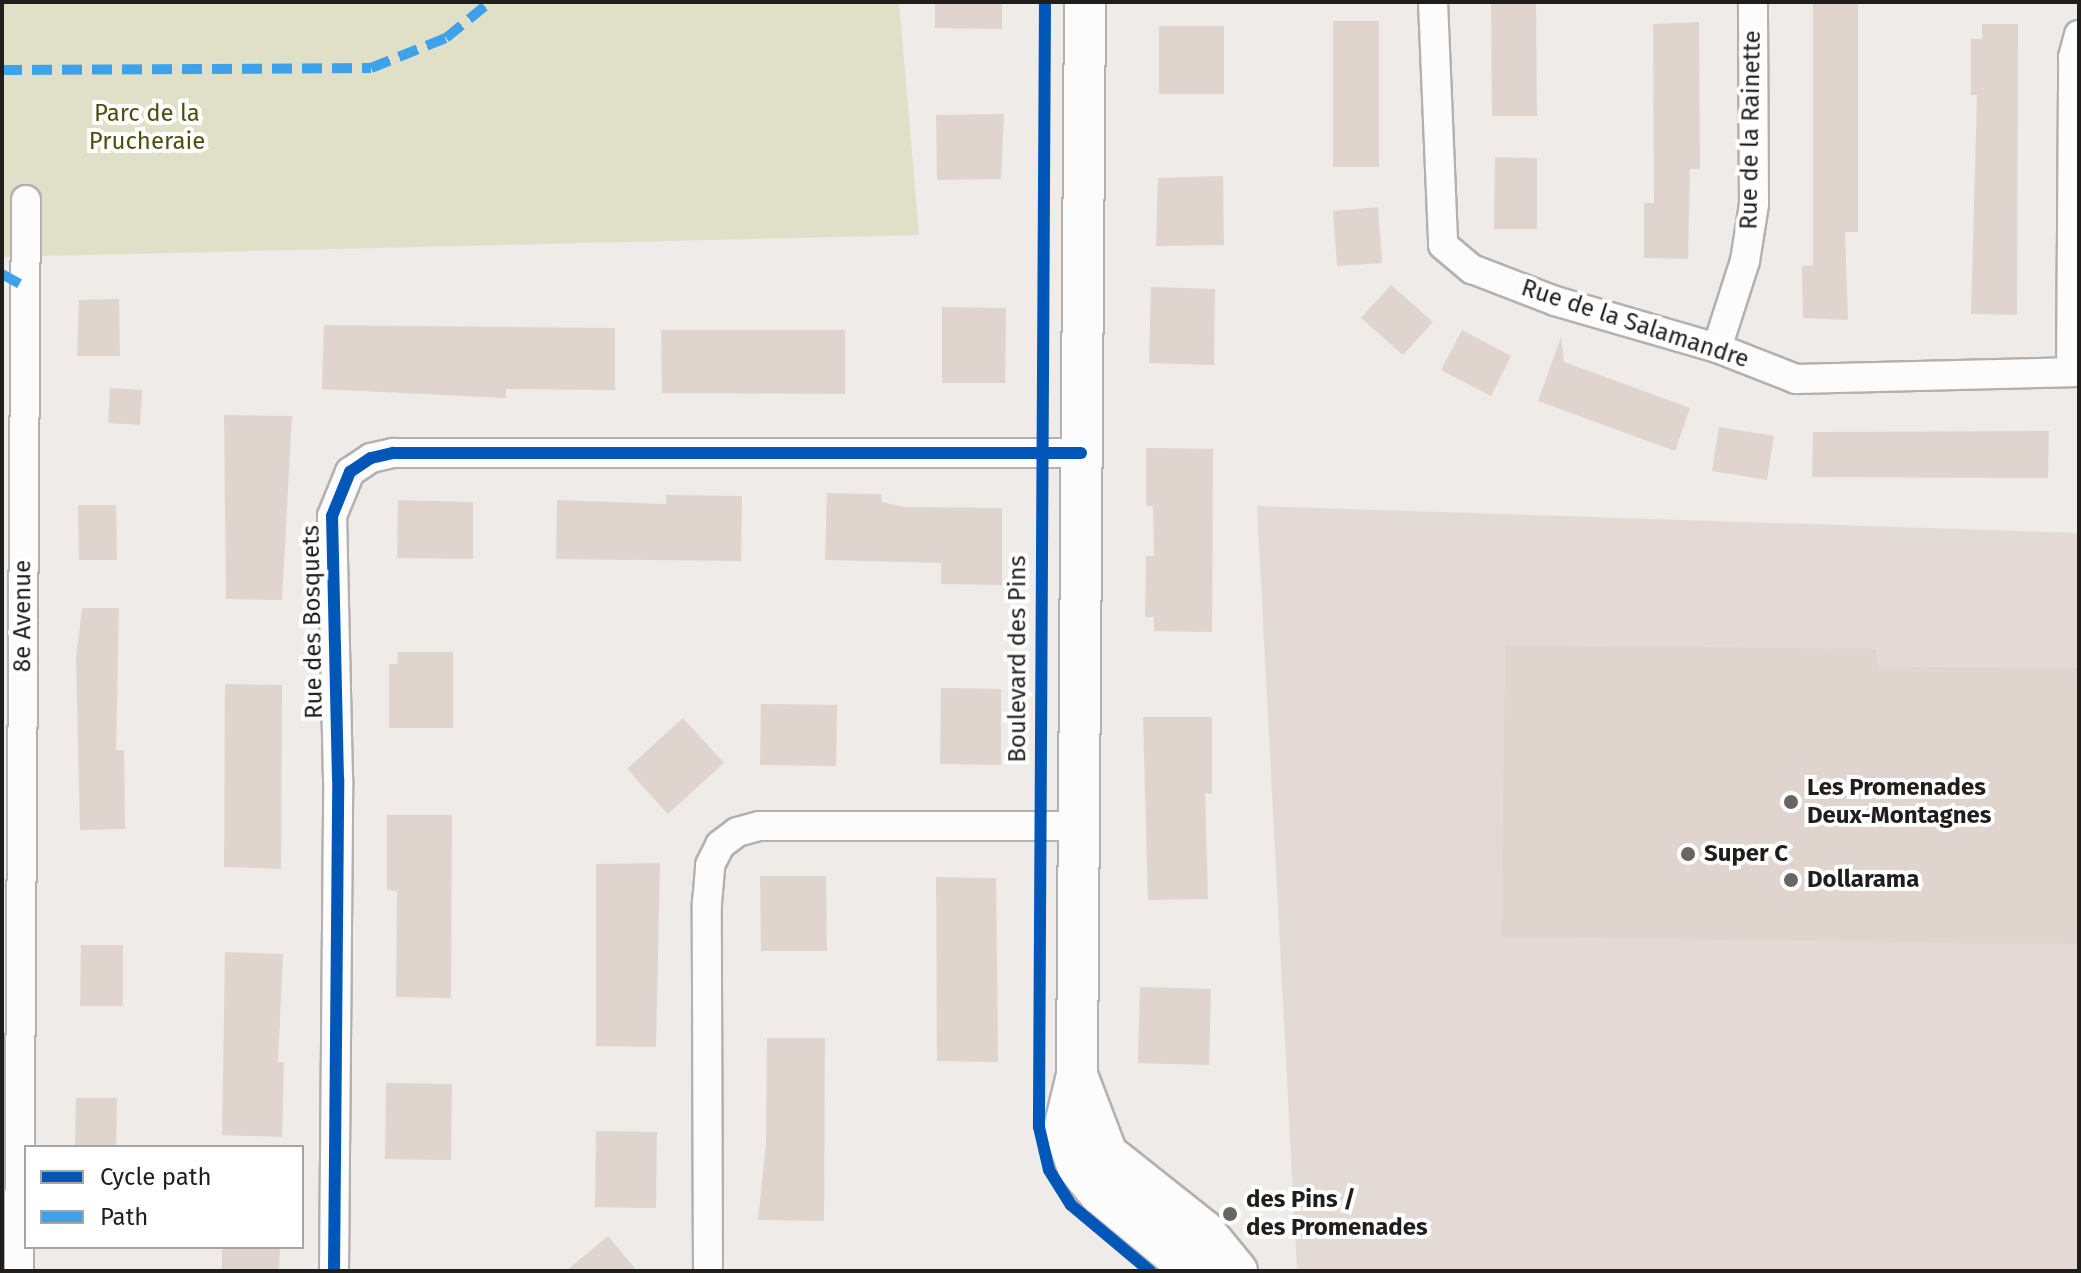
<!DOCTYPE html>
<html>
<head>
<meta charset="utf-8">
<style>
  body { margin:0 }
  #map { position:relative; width:2081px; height:1273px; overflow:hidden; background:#eeebe9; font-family:"Fira Sans",sans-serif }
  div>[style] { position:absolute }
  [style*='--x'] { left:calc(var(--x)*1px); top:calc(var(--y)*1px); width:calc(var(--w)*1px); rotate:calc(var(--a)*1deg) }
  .built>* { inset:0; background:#e3dad6 }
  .green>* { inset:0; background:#dfe0c7 }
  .building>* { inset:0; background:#dfd4ce }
  .roads { filter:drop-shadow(2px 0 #b3b1b0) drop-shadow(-2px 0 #b3b1b0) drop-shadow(0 2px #b3b1b0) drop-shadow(0 -2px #b3b1b0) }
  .street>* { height:28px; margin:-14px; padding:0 14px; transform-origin:14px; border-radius:14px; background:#fcfcfc }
  .secondary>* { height:40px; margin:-20px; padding:0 20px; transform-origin:20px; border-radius:20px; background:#fcfcfc }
  .quiet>* { height:10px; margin-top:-5px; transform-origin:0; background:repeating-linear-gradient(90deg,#3da2ea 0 20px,transparent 0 30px) }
  .cycleway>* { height:12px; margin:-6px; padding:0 6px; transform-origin:6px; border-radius:6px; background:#0057b8 }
  .dots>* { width:22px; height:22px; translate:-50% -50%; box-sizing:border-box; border:4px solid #fff; border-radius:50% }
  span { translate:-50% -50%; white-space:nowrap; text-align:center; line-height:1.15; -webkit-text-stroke:8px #fff; paint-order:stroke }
  .park-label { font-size:24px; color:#4d4f12 }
  .street-label { font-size:24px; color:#201e1d }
  .poi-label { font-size:24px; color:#201e1d; font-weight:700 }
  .left { translate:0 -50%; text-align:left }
  .frame { position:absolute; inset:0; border:4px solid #201e1d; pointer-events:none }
  .legend { position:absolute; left:24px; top:1145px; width:280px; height:104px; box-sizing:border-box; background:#fff; border:2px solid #a6a5a5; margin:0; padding:10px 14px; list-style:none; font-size:24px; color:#201e1d }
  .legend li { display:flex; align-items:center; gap:16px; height:40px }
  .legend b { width:40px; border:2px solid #a6a5a5 }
</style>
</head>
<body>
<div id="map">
  <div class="built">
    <i style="clip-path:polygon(1257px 506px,2079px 533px,2079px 1271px,1297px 1271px)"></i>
  </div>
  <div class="green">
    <i style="clip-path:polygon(2px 2px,899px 2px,919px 235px,2px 257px)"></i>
  </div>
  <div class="building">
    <i style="clip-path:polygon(935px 2px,1002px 2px,1002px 29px,935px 28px)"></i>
    <i style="clip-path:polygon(1491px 2px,1536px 2px,1537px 116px,1492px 116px)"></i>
    <i style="clip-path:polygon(1813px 2px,1858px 2px,1858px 232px,1845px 232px,1848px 320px,1803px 318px,1802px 266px,1813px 265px)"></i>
    <i style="clip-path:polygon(1333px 21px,1379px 21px,1379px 167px,1333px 167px)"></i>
    <i style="clip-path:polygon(1699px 22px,1700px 169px,1690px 169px,1688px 259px,1644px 258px,1644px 203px,1654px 203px,1653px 24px)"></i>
    <i style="clip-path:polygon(1982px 24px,2018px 24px,2017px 315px,1971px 314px,1977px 95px,1971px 95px,1971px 39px,1982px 39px)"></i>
    <i style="clip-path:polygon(1159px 26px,1224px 26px,1224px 94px,1159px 94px)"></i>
    <i style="clip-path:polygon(1004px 114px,1001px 179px,937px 180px,936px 115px)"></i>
    <i style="clip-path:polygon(1495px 157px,1537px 158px,1537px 229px,1494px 229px)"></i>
    <i style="clip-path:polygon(1223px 176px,1224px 245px,1156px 246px,1158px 178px)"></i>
    <i style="clip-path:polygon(1378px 207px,1382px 263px,1337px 266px,1333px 211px)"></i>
    <i style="clip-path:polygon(1391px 285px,1433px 322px,1403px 355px,1361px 318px)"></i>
    <i style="clip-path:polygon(1151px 287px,1215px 289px,1214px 365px,1149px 363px)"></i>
    <i style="clip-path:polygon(119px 299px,120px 356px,77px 356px,79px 300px)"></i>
    <i style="clip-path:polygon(942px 307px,1006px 308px,1005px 383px,942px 383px)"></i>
    <i style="clip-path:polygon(324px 325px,615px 328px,615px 390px,506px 389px,506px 398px,322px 389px)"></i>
    <i style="clip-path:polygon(661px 330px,845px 330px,845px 394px,662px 393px)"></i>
    <i style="clip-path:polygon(1462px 330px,1511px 356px,1491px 396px,1441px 370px)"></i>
    <i style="clip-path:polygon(1561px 337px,1564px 362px,1690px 408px,1675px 451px,1538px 401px)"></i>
    <i style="clip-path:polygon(110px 388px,142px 390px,140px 425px,108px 423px)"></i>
    <i style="clip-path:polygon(224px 415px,292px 416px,282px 600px,226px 599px)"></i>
    <i style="clip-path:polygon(1719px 427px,1774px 436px,1767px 480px,1712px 471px)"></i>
    <i style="clip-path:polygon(2049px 431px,2048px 478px,1812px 477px,1813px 432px)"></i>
    <i style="clip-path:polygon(1146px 448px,1213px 449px,1212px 632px,1154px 631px,1154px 617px,1145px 617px,1146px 556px,1154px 556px,1153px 506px,1146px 506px)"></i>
    <i style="clip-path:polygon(827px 493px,881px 494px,882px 502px,903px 507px,1002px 508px,1002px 585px,941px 584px,941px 563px,825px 560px)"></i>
    <i style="clip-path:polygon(666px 495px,742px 496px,741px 561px,556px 559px,557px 500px,666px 504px)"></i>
    <i style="clip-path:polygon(398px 500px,473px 502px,473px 559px,397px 558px)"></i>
    <i style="clip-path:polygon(78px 505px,116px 505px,117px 560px,79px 560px)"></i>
    <i style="clip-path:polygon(82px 608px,119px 608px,116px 750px,124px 750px,125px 829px,80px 830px,76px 658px)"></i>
    <i style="clip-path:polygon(1505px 645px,1876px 649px,1877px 667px,2079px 668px,2079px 944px,1502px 937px)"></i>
    <i style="clip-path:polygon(398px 652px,453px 652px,453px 728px,389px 728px,389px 664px,397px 664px)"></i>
    <i style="clip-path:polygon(225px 684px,282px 685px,281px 869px,224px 867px)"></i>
    <i style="clip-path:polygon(941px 688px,1001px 689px,1001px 765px,940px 764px)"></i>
    <i style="clip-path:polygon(761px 704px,837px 705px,836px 766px,760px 765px)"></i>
    <i style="clip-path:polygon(1143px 717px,1212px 717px,1212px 794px,1205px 793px,1208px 899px,1148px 900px)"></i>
    <i style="clip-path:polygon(683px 718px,724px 763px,668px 814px,627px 769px)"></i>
    <i style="clip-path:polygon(387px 815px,452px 815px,451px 998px,396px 997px,397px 891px,387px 890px)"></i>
    <i style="clip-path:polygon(660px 863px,656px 1047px,596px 1046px,596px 864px)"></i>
    <i style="clip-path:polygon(760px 876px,826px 876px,827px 951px,761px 951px)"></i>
    <i style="clip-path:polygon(936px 877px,996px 878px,998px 1062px,937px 1061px)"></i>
    <i style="clip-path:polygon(81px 945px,123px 945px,123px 1006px,80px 1006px)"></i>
    <i style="clip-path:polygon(225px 952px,283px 954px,278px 1062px,284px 1062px,282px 1137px,222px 1135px)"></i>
    <i style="clip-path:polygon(1140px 987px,1211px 989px,1209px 1065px,1138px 1063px)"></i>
    <i style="clip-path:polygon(767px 1038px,825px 1038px,824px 1221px,758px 1220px,766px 1144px)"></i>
    <i style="clip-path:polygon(386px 1083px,452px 1084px,451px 1160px,385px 1159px)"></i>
    <i style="clip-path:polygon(76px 1098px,117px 1098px,116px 1147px,75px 1147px)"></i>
    <i style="clip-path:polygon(596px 1131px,657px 1132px,656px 1208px,595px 1207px)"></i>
    <i style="clip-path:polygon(608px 1236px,637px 1271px,566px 1271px)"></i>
    <i style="clip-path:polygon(222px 1247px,280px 1247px,279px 1271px,222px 1271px)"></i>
  </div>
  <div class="roads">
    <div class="street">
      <i style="--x:1433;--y:2;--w:243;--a:87.6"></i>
      <i style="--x:1443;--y:245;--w:38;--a:40"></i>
      <i style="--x:1472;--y:269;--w:89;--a:21.1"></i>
      <i style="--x:1555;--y:301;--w:169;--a:16.2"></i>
      <i style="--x:1717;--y:348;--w:85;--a:21.4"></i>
      <i style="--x:1796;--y:379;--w:283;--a:-1.4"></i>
      <i style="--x:1717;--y:348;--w:91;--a:-72.2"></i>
      <i style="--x:1745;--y:261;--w:58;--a:-81"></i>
      <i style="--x:1754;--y:204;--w:202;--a:-90.3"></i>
      <i style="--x:2071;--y:372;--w:315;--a:-89.6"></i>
      <i style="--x:2073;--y:57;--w:23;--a:-75"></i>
      <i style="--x:19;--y:1271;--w:1071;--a:-89.63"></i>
      <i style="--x:334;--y:1271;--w:492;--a:-89.5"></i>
      <i style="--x:338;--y:779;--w:263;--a:-91.3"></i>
      <i style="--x:332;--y:516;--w:48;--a:-67.8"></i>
      <i style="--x:350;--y:472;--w:25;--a:-34"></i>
      <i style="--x:371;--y:458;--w:23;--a:-13"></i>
      <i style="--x:393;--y:453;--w:688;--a:0"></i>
      <i style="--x:708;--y:1271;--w:368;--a:-90.2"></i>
      <i style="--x:707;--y:903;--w:38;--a:-85"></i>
      <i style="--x:710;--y:865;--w:22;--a:-63"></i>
      <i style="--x:720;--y:845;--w:21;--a:-37"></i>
      <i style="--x:737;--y:832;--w:23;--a:-15"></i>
      <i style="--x:759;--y:826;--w:320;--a:0"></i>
    </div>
    <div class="secondary">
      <i style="--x:1085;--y:2;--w:1073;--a:90.43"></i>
      <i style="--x:1077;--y:1075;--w:85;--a:69.2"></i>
      <i style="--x:1107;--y:1154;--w:124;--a:38.4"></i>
      <i style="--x:1204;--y:1231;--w:52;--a:50.5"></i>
      <i style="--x:1076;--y:1079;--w:51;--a:103.5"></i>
      <i style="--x:1064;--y:1129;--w:41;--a:70.3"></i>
      <i style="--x:1078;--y:1168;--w:34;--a:50"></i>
      <i style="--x:1100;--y:1194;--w:121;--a:39.6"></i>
    </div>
  </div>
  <div class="quiet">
    <i style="--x:2;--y:70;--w:369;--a:-0.3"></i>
    <i style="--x:371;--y:68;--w:81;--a:-21.8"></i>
    <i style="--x:446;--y:38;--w:57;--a:-39.3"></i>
    <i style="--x:2;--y:274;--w:26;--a:29"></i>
  </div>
  <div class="cycleway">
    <i style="--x:1045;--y:2;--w:1125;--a:90.31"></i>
    <i style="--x:1039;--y:1127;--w:44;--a:76.9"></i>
    <i style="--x:1049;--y:1170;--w:41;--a:57.8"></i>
    <i style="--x:1071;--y:1205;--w:103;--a:39.9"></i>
    <i style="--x:334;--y:1271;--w:492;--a:-89.5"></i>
    <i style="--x:338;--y:779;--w:263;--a:-91.3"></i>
    <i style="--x:332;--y:516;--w:48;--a:-67.8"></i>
    <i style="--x:350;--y:472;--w:25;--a:-34"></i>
    <i style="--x:371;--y:458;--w:23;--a:-13"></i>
    <i style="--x:393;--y:453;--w:688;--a:0"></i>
  </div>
  <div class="dots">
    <i style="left:1791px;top:802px;background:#686664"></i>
    <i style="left:1688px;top:854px;background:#686664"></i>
    <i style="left:1791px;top:880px;background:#686664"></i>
    <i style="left:1230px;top:1214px;background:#686664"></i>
  </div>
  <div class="park-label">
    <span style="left:147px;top:128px">Parc de la<br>Prucheraie</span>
  </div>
  <div class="street-label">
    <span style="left:1751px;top:130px;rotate:-89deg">Rue de la Rainette</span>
    <span style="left:1635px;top:324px;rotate:18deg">Rue de la Salamandre</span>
    <span style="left:23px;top:616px;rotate:-90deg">8e Avenue</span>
    <span style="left:313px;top:622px;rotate:-91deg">Rue des Bosquets</span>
    <span style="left:1018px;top:659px;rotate:-90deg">Boulevard des Pins</span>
  </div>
  <div class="poi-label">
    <span class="left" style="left:1807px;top:802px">Les Promenades<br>Deux-Montagnes</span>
    <span class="left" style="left:1704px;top:854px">Super C</span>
    <span class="left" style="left:1807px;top:880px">Dollarama</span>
    <span class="left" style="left:1246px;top:1214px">des Pins /<br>des Promenades</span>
  </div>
  <div class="frame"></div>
  <ul class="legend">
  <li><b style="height:10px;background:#0057b8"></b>Cycle path</li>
  <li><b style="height:10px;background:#3da2ea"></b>Path</li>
  </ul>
</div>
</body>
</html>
